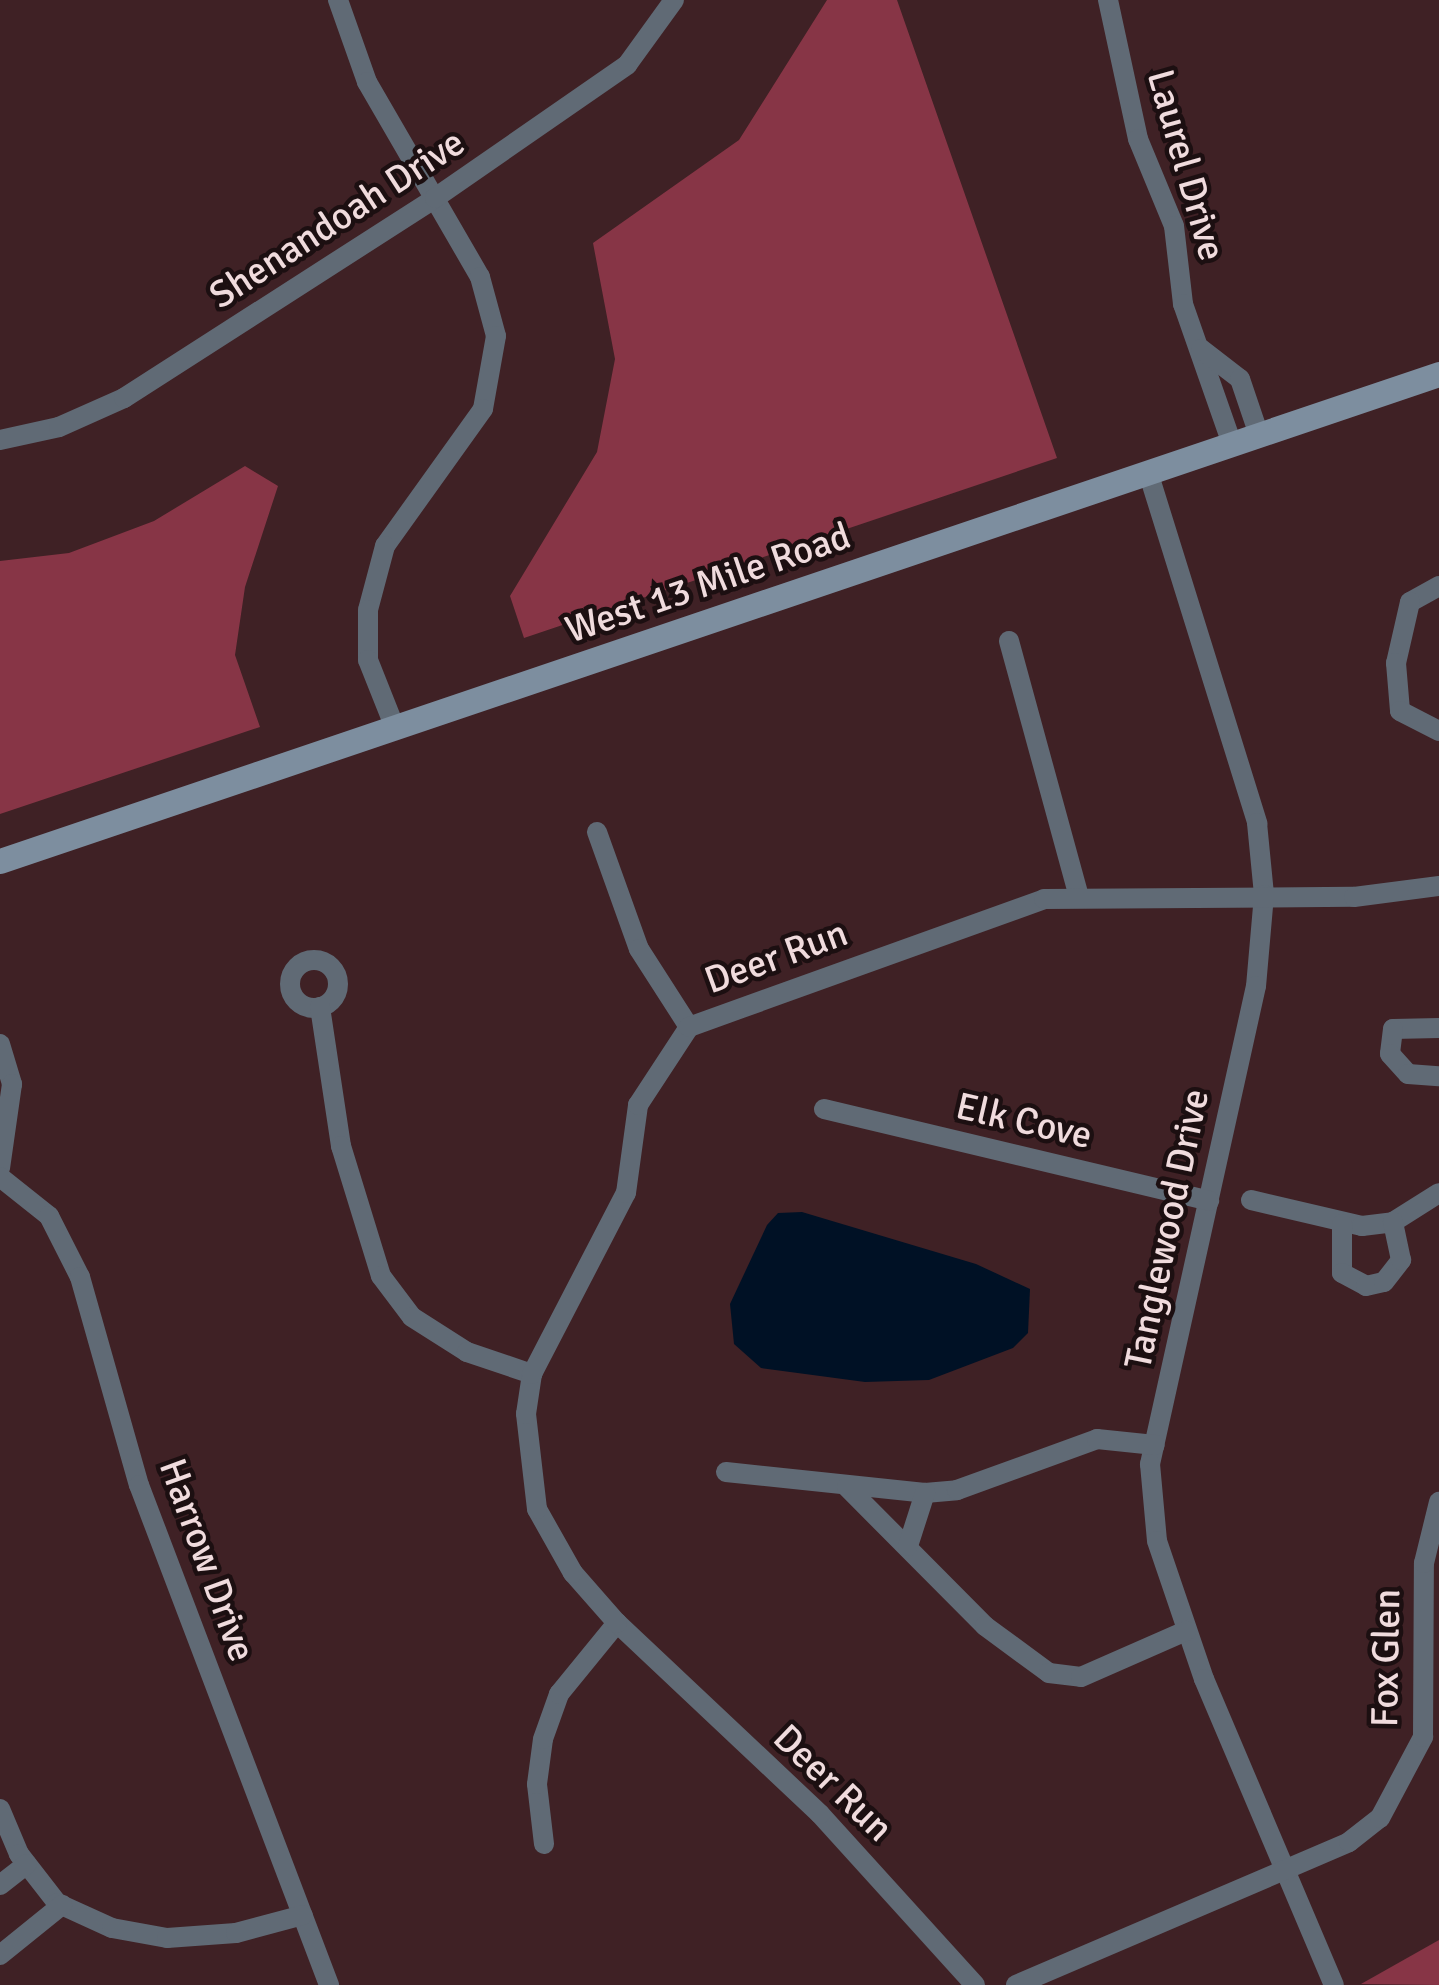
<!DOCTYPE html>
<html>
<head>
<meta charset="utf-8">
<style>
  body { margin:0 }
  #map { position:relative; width:1439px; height:1985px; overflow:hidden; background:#3f2125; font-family:Signika,sans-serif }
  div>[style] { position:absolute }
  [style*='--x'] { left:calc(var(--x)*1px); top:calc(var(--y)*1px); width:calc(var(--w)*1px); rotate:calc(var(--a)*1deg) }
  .green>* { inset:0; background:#873546 }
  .water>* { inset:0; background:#001125 }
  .street>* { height:20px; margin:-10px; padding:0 10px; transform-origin:10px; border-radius:10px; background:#606a75 }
  .street>.ring { margin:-10px; padding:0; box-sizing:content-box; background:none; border:20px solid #606a75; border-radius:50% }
  .secondary>* { height:25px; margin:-12.5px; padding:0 12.5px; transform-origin:12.5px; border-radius:12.5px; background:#7d8e9f }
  span { translate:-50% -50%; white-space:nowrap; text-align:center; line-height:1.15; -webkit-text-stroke:9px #1c0f11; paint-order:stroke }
  .street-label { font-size:38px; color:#f0dbdd }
</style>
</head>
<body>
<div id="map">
  <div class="green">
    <i style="clip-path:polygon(827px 0,897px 0,1057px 458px,524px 638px,510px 596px,597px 452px,615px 359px,593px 243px,739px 140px)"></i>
    <i style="clip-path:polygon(245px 466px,278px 486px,245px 587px,235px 655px,260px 727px,0 814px,0 561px,69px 553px,154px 521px)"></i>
    <i style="clip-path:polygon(1439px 1940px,1439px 1985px,1361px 1984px)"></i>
  </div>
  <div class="water">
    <i style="clip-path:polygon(802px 1212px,976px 1264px,1030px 1289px,1028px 1333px,1013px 1348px,929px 1380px,865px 1382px,761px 1368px,734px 1344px,730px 1304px,767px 1225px,778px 1213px)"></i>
  </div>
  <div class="street">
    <i style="--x:338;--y:0;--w:87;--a:70.5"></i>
    <i style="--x:367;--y:82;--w:225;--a:59.9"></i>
    <i style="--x:480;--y:277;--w:61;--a:74.8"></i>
    <i style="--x:496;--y:336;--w:74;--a:100.1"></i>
    <i style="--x:483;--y:409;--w:168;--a:125.6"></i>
    <i style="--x:385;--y:546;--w:66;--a:104.9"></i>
    <i style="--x:368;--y:610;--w:50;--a:90"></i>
    <i style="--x:368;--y:660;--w:73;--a:68.3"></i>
    <i style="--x:1108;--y:0;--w:142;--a:77.8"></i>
    <i style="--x:1138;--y:139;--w:94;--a:67.5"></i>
    <i style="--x:1174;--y:226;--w:79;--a:83.4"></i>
    <i style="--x:1183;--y:304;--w:148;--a:70.7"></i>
    <i style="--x:1201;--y:349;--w:49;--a:37.6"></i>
    <i style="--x:1240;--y:379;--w:59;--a:71.3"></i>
    <i style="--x:0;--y:440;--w:60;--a:-12.4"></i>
    <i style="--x:59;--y:427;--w:71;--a:-24"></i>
    <i style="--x:124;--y:398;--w:370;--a:-32.7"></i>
    <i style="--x:435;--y:198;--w:234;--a:-34.7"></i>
    <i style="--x:627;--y:65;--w:80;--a:-54.1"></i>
    <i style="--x:1148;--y:472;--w:368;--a:72.7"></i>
    <i style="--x:1257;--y:823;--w:72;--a:84.4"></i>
    <i style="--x:1264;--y:895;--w:91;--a:95"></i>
    <i style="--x:1256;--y:986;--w:490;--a:102.5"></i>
    <i style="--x:1150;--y:1464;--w:77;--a:84.8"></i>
    <i style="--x:1157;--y:1541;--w:146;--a:71.2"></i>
    <i style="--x:1204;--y:1679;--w:332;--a:67"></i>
    <i style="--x:1439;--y:586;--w:33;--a:151"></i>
    <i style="--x:1410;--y:602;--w:63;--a:102.9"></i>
    <i style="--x:1396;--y:663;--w:48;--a:85.2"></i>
    <i style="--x:1400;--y:711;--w:44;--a:27.1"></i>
    <i style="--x:1009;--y:641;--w:261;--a:74.7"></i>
    <i style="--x:597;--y:832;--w:124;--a:70.3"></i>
    <i style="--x:639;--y:949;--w:93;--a:57.3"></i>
    <i class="ring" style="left:290px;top:960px;width:28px;height:28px"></i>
    <i style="--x:320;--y:1007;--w:141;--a:81.4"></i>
    <i style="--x:341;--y:1146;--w:136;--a:72.9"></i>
    <i style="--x:381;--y:1276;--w:51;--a:52.9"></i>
    <i style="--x:412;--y:1317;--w:65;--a:32.5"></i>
    <i style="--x:467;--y:1352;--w:69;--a:18.7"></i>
    <i style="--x:1439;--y:1028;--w:46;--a:178.8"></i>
    <i style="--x:1393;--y:1029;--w:25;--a:97"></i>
    <i style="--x:1390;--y:1054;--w:27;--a:48"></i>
    <i style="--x:1408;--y:1074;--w:31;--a:4"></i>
    <i style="--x:0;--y:1044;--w:42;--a:73.3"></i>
    <i style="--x:12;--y:1084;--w:85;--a:98.1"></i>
    <i style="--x:824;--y:1109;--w:396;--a:13.4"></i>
    <i style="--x:0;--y:1177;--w:63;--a:38.5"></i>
    <i style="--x:49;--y:1216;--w:68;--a:63.1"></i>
    <i style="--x:80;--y:1277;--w:216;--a:74.2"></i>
    <i style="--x:139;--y:1485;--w:535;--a:69.19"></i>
    <i style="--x:1251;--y:1200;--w:114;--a:13.2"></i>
    <i style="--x:1362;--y:1226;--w:31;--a:-7"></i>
    <i style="--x:1393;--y:1222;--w:54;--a:-32.2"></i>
    <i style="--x:1342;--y:1224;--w:49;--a:90"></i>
    <i style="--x:1342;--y:1273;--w:27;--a:28"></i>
    <i style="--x:1366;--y:1286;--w:18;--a:-13"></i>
    <i style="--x:1384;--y:1282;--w:28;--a:-52"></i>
    <i style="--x:1401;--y:1260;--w:39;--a:-102"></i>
    <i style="--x:726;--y:1472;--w:200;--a:6"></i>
    <i style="--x:925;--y:1493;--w:32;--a:-5"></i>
    <i style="--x:957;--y:1490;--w:149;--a:-20"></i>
    <i style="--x:1097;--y:1439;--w:58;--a:5.9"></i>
    <i style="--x:847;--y:1487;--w:196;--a:45.2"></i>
    <i style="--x:985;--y:1626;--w:79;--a:36.3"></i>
    <i style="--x:1049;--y:1673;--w:32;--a:7"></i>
    <i style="--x:1081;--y:1677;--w:115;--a:-23.7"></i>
    <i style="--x:908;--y:1546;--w:56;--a:-72.2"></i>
    <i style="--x:0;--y:1809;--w:49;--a:67.1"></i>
    <i style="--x:19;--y:1854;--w:62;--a:52.2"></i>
    <i style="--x:57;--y:1903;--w:60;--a:24.4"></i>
    <i style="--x:112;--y:1928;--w:56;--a:10.3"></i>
    <i style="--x:167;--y:1938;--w:69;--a:-4.1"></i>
    <i style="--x:236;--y:1933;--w:69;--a:-15"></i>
    <i style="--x:544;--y:1844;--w:60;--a:-96.7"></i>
    <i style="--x:537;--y:1784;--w:45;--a:-82.4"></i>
    <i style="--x:543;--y:1739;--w:48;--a:-70.4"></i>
    <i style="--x:559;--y:1694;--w:92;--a:-50.8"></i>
    <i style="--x:0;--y:1885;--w:34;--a:-38"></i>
    <i style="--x:0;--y:1955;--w:80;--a:-38.9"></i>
    <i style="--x:975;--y:1985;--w:231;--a:-132.2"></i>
    <i style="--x:820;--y:1814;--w:279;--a:-136.7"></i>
    <i style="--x:617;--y:1623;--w:67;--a:-131.3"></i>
    <i style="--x:573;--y:1573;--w:73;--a:-119.4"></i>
    <i style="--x:537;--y:1509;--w:96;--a:-96.6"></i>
    <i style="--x:526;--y:1414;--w:40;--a:-81.5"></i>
    <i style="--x:532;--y:1374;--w:204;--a:-62.6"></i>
    <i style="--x:626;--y:1193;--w:89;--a:-82.2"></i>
    <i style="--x:638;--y:1105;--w:93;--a:-56.8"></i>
    <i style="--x:689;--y:1027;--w:377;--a:-19.8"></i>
    <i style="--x:1044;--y:899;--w:310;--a:-0.4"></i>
    <i style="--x:1354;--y:897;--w:86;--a:-7.4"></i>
    <i style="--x:1016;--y:1985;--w:362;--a:-23.2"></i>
    <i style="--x:1349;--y:1842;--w:39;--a:-38"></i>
    <i style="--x:1380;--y:1818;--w:92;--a:-62"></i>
    <i style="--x:1423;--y:1737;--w:174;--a:-89.7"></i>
    <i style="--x:1424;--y:1563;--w:63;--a:-76.2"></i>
  </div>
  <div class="secondary">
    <i style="--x:0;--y:861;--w:1519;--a:-18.7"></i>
  </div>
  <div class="street-label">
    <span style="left:1186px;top:165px;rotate:74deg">Laurel Drive</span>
    <span style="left:337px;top:219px;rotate:-33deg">Shenandoah Drive</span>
    <span style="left:708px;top:583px;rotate:-19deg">West 13 Mile Road</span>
    <span style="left:776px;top:957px;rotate:-20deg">Deer Run</span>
    <span style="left:1024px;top:1121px;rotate:13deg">Elk Cove</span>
    <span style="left:1167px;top:1229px;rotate:-78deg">Tanglewood Drive</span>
    <span style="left:207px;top:1560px;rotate:70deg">Harrow Drive</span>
    <span style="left:1386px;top:1658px;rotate:-89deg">Fox Glen</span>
    <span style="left:833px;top:1783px;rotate:44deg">Deer Run</span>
  </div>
</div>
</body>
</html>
